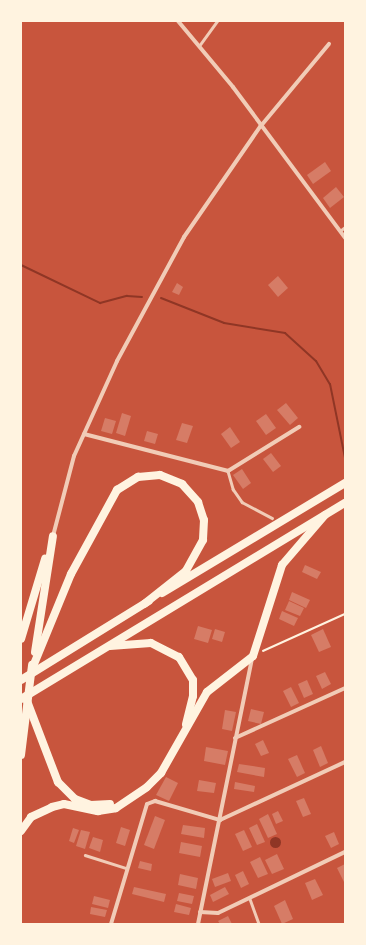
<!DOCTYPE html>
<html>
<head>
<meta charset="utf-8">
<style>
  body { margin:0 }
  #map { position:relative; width:366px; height:945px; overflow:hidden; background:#c8553d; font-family:"Titillium Web",sans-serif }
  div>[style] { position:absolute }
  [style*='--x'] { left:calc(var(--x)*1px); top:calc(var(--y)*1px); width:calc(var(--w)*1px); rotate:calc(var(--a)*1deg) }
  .water>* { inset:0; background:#8f3625 }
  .round { border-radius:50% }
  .stream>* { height:2px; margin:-1px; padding:0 1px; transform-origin:1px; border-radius:1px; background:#8f3625 }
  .building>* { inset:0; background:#d67c66 }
  .path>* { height:1.5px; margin:-0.75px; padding:0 0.75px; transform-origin:0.75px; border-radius:0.75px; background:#fff3e0 }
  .service>* { height:2.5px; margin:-1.25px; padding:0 1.25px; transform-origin:1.25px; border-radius:1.25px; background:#f1ccb7 }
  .minor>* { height:4px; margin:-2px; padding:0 2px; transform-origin:2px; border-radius:2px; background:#f1ccb7 }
  .trunk>* { height:8px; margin:-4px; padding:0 4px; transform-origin:4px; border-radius:4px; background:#fff3e0 }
  .motorway>* { height:8px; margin:-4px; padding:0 4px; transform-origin:4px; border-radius:4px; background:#fff3e0 }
  span { translate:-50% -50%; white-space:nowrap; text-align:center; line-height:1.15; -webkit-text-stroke:3px #fff3e0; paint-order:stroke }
  .frame { position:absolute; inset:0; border:22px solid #fff3e0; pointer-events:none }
</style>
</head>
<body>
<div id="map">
  <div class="water">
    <i class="round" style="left:269.5px;top:836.5px;width:11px;height:11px"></i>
  </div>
  <div class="stream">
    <i style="--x:21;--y:265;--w:88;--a:25.7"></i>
    <i style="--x:100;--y:303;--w:28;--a:-15"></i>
    <i style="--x:127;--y:296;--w:15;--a:4"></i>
    <i style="--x:161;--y:298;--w:68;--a:21.6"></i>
    <i style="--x:224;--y:323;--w:62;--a:9.3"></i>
    <i style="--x:285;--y:333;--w:42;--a:42.1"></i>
    <i style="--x:316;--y:361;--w:27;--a:59"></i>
    <i style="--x:330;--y:384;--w:76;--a:78.5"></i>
  </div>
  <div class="building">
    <i style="clip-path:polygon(325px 162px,331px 171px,313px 184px,307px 175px)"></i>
    <i style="clip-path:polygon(336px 187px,344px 197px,330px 208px,323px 198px)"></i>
    <i style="clip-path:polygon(278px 276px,288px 288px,278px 297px,268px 285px)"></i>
    <i style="clip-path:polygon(177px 283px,183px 287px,179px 295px,172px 292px)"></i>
    <i style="clip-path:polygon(286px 403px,298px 418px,290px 425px,277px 410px)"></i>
    <i style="clip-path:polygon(122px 413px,131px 416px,125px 436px,116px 433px)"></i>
    <i style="clip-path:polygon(266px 414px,276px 428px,266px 435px,256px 421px)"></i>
    <i style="clip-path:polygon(105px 418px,116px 421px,112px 434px,101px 431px)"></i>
    <i style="clip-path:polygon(182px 423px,193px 426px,187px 443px,176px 440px)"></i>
    <i style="clip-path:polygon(230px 427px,240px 442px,231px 448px,221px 434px)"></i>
    <i style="clip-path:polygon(147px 431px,158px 434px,155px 444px,144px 441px)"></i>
    <i style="clip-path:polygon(271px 453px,281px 466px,273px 472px,263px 459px)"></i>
    <i style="clip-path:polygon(242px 469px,251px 483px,243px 489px,233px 475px)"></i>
    <i style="clip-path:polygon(305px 565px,321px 572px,317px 579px,302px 572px)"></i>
    <i style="clip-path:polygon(292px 592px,310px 600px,306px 608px,289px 600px)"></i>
    <i style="clip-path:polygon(289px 601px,304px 608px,300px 616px,285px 610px)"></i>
    <i style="clip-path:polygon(282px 611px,298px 618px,294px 626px,279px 619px)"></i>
    <i style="clip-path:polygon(198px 626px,212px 630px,208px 643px,194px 639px)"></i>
    <i style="clip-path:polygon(215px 629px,225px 632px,222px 642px,212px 639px)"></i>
    <i style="clip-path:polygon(323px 629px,331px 647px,319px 652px,311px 635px)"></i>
    <i style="clip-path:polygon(325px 672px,331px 684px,322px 689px,316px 676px)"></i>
    <i style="clip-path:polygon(307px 680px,313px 694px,304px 698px,298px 684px)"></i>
    <i style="clip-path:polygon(291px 687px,299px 703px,291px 707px,283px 691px)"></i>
    <i style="clip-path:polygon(251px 709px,264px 712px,261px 724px,248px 721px)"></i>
    <i style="clip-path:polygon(225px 710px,236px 712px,232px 731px,222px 729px)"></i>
    <i style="clip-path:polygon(263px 740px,269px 753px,261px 756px,255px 744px)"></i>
    <i style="clip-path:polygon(321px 746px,328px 763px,320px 767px,313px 750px)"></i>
    <i style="clip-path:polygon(206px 747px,228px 751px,225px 765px,204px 761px)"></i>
    <i style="clip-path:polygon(297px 755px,305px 773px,297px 777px,288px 759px)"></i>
    <i style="clip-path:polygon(239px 764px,265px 768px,264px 777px,237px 772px)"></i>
    <i style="clip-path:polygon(166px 777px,178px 783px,169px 801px,156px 795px)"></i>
    <i style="clip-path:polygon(199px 780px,216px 783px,214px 793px,197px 791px)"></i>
    <i style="clip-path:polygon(235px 782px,255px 786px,254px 792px,234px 789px)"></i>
    <i style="clip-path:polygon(304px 798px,311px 814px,303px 817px,296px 801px)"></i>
    <i style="clip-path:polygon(278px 811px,283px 821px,276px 824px,272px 814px)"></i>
    <i style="clip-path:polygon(268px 814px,277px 834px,268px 838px,259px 819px)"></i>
    <i style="clip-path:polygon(155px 816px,165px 820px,154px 849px,144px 845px)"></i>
    <i style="clip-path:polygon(257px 824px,265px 842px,257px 845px,249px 828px)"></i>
    <i style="clip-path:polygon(183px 825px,205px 828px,204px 838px,181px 834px)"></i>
    <i style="clip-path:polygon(121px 827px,130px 830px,125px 846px,116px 843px)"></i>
    <i style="clip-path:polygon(73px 828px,79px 830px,74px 843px,69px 841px)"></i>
    <i style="clip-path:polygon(81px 830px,90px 832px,85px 849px,76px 846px)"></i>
    <i style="clip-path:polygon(244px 830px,252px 847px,243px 851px,235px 834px)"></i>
    <i style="clip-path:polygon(334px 832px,339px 844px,331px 848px,325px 836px)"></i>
    <i style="clip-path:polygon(93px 837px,103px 840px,100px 852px,89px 848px)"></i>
    <i style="clip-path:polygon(181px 842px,202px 846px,200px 857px,179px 853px)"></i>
    <i style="clip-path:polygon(277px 854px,284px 869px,272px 874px,265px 860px)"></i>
    <i style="clip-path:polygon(260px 857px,268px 874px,258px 878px,250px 862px)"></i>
    <i style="clip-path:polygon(140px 861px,152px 864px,151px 871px,138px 868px)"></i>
    <i style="clip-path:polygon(345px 864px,345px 884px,337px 868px)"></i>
    <i style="clip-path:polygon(243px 871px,249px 884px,241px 888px,235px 875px)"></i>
    <i style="clip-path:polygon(228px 873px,231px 881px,215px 887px,212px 879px)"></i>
    <i style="clip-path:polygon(180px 874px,198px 878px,196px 889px,178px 885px)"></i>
    <i style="clip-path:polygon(315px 879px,323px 895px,312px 900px,305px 883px)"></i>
    <i style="clip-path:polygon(134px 887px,166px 894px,164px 902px,132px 894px)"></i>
    <i style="clip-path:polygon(225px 887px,229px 894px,213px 902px,210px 895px)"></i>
    <i style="clip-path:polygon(179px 893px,194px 896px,192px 904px,177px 901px)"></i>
    <i style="clip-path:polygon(94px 896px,110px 900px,108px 908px,92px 904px)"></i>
    <i style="clip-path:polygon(285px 900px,293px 919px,282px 924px,274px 906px)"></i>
    <i style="clip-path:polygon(176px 904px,191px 908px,189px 915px,174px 912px)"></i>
    <i style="clip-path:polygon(91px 907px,107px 910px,105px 917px,90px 914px)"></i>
    <i style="clip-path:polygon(228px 916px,232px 924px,220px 924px,218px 921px)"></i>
  </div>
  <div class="path">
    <i style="--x:263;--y:651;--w:90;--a:-24.3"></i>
  </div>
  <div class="service">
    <i style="--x:199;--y:46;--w:31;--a:-54"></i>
    <i style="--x:340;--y:231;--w:6;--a:-39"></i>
    <i style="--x:228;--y:471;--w:19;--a:74"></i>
    <i style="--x:233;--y:489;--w:16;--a:55"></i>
    <i style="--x:242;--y:502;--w:34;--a:28"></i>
    <i style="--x:85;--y:855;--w:43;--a:17.6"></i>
    <i style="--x:250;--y:899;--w:27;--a:70"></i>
  </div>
  <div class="minor">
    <i style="--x:178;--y:21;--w:86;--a:50.2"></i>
    <i style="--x:233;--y:87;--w:188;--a:53.4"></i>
    <i style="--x:84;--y:434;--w:149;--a:14.4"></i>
    <i style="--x:228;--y:471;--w:84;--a:-31.8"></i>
    <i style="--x:53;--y:536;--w:83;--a:-75.3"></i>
    <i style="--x:74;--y:456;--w:104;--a:-65.6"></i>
    <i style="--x:117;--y:361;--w:141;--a:-61.6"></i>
    <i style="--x:184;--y:237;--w:134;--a:-55.4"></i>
    <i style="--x:260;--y:127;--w:108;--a:-50.3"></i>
    <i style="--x:235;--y:738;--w:121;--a:-24.4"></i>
    <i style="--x:200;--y:912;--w:18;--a:3"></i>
    <i style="--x:218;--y:913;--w:141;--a:-25.7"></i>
    <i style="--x:111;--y:924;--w:125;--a:-73.3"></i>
    <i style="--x:147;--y:804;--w:9;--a:-21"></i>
    <i style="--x:155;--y:801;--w:68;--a:16.3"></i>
    <i style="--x:220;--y:820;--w:138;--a:-24.9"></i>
    <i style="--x:198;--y:924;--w:271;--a:-78.5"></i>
  </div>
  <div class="trunk">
    <i style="--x:162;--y:593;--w:214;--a:-31"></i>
    <i style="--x:21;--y:680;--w:150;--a:-31.7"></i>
    <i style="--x:21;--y:699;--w:379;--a:-31.2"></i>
  </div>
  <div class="motorway">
    <i style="--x:21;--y:639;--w:84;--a:-73.3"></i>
    <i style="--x:110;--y:646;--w:41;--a:-4.2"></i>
    <i style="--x:151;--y:643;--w:31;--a:27"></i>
    <i style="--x:179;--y:657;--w:27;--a:59"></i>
    <i style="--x:193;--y:680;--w:16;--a:90"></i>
    <i style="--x:193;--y:696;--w:29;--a:104"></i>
    <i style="--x:35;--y:652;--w:117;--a:-81.2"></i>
    <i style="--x:32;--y:669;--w:103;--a:-67.7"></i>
    <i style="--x:71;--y:574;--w:96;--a:-61.3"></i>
    <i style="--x:117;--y:490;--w:25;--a:-32"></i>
    <i style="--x:138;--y:477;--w:22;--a:-5"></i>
    <i style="--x:160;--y:475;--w:24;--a:22"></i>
    <i style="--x:182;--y:484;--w:24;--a:48"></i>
    <i style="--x:198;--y:502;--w:19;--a:72"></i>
    <i style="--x:204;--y:520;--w:20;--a:93"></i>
    <i style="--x:203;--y:540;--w:35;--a:119"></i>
    <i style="--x:186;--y:571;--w:53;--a:141.8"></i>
    <i style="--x:27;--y:701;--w:87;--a:69.1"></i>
    <i style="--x:58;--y:782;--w:24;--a:45"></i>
    <i style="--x:75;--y:799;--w:17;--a:21"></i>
    <i style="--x:91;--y:805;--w:19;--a:-3"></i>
    <i style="--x:21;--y:755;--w:91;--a:-83"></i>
    <i style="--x:21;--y:831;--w:17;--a:-54"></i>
    <i style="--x:31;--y:817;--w:23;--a:-25"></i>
    <i style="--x:52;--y:807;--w:12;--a:-14"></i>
    <i style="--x:64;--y:804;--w:35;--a:12"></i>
    <i style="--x:98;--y:811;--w:18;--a:-9"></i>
    <i style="--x:116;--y:808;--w:37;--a:-34"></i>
    <i style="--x:147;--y:787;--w:20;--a:-45"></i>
    <i style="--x:161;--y:773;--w:93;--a:-60.4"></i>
    <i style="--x:207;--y:692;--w:58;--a:-38"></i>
    <i style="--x:253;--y:656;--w:96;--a:-72.3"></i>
    <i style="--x:282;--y:565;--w:66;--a:-49.3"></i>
  </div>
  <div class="frame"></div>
</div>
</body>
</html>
